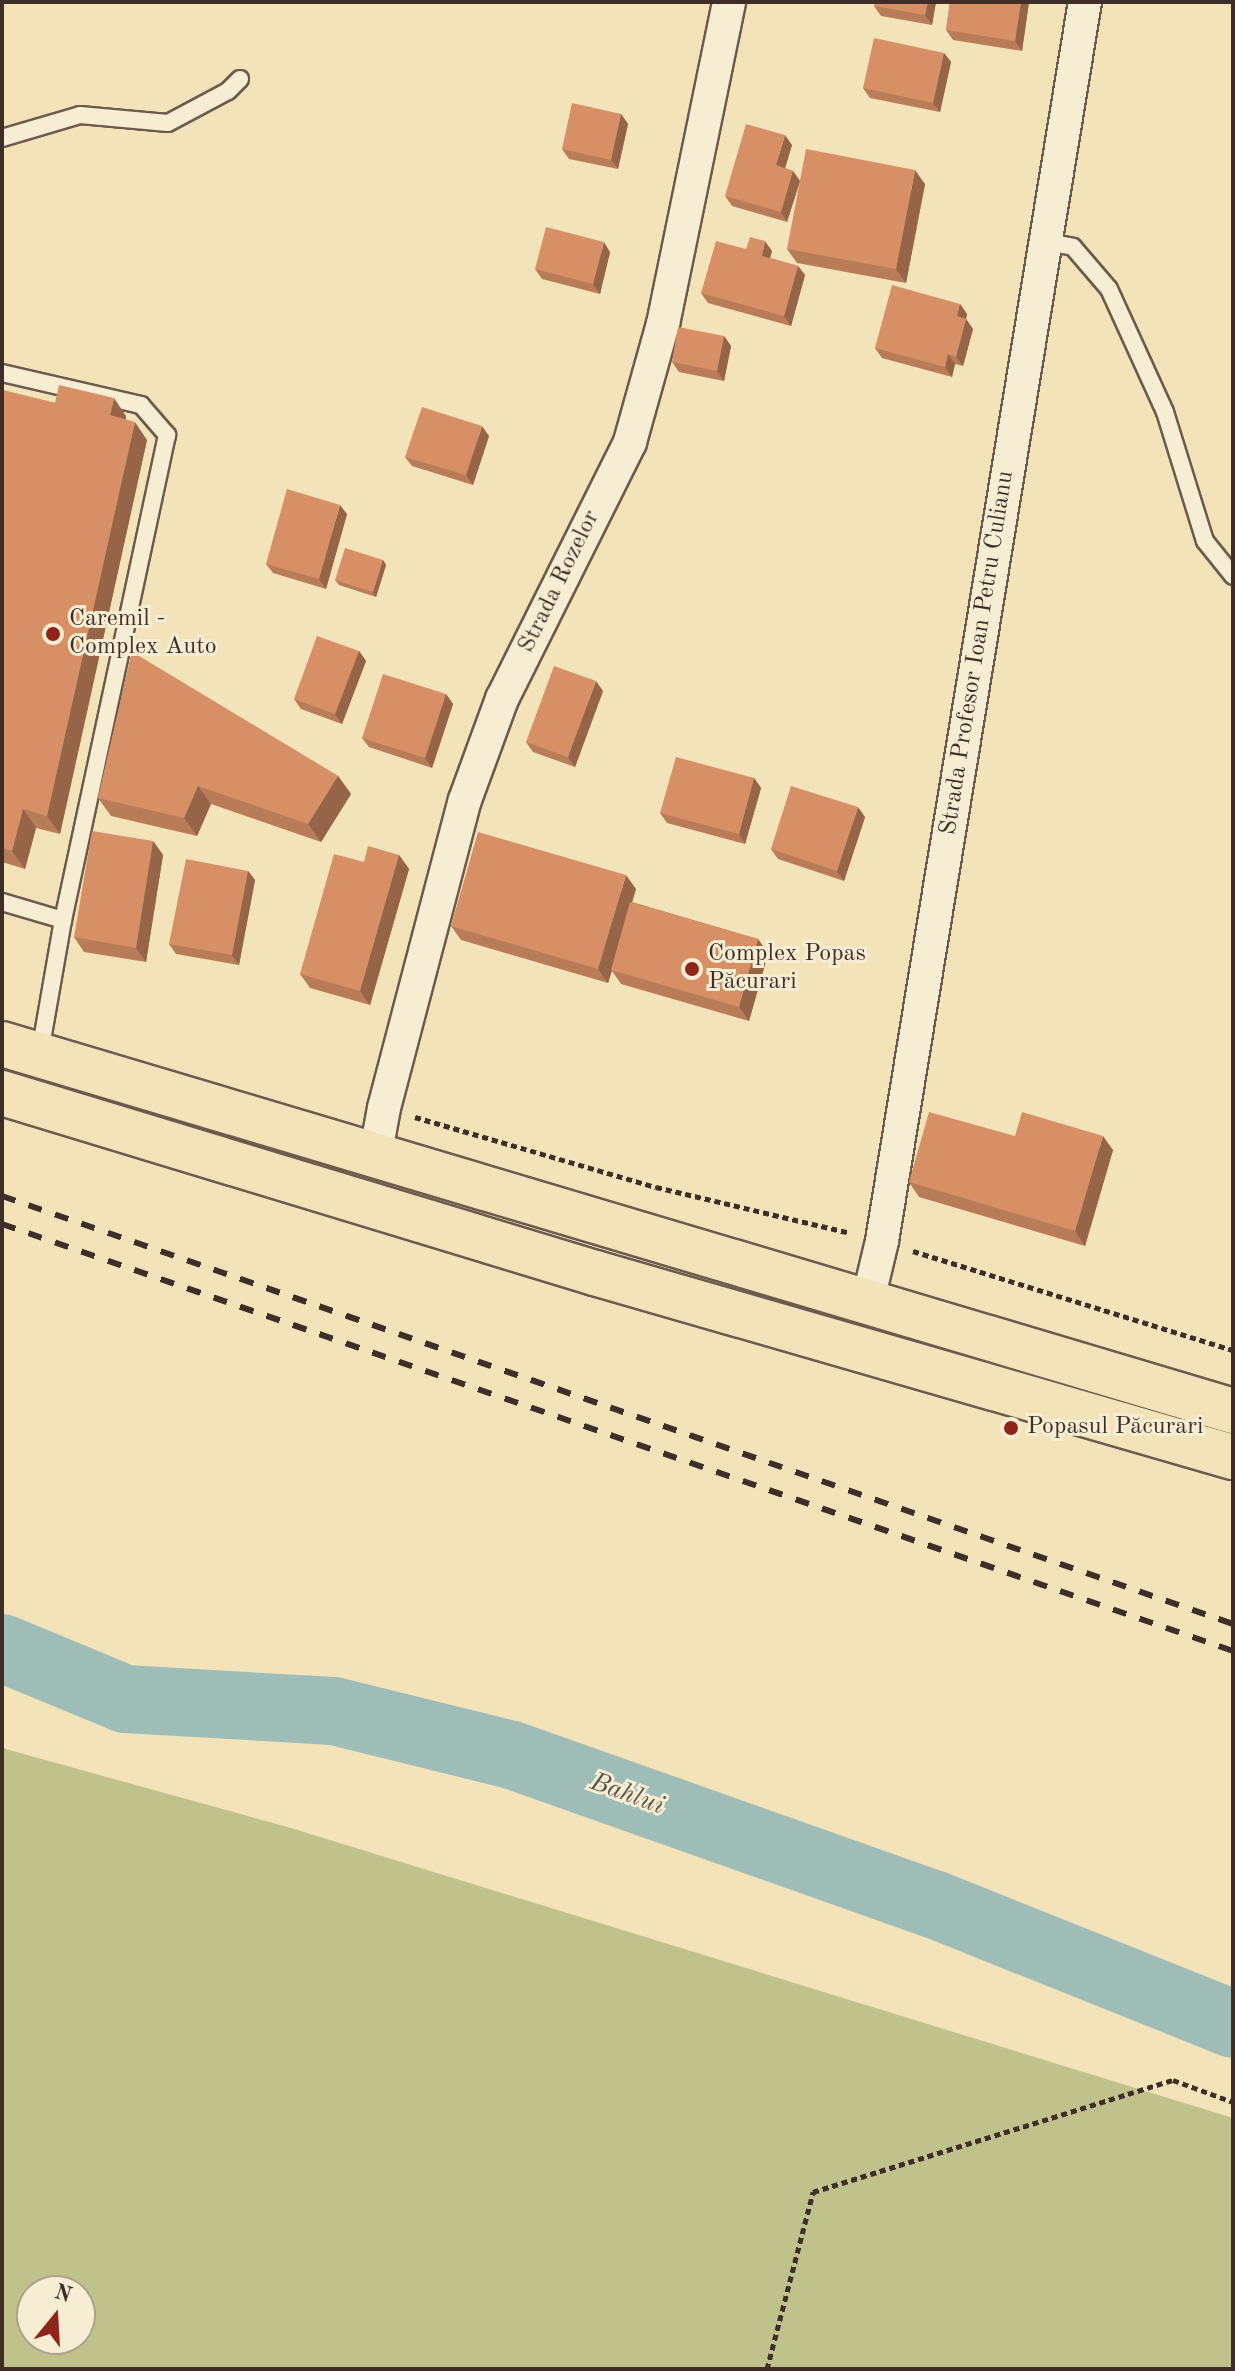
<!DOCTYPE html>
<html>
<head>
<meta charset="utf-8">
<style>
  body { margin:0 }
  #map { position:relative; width:1235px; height:2371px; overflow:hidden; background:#f3e3b9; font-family:"Old Standard TT",serif }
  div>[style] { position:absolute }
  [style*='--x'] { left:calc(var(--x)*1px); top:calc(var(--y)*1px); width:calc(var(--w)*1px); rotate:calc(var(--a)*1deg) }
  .green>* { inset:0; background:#c0c28b }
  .river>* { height:68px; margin:-34px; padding:0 34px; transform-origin:34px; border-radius:34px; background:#9ebdb7 }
  .path>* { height:5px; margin-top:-2.5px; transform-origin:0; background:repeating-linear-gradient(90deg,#3f2e28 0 6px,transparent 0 10px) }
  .roads { filter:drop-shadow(2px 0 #6c5b4c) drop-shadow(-2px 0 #6c5b4c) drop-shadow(0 2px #6c5b4c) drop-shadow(0 -2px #6c5b4c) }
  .service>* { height:16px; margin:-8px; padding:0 8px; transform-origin:8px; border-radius:8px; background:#f7edd2 }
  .minor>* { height:32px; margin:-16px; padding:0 16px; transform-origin:16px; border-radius:16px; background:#f7edd2 }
  .trunk>* { height:44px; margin:-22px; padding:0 22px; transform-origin:22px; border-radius:22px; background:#f3e3b9 }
  .rail>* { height:6px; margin-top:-3px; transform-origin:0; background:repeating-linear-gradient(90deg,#3f2e28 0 14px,transparent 0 28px) }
  .wall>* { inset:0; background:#b97c58 }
  .shaded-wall>* { inset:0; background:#966547 }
  .building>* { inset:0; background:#d79066 }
  .dots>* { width:22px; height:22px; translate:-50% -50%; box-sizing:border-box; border:4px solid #f7edd2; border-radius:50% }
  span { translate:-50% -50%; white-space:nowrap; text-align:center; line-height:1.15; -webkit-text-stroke:6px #f7edd2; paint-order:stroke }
  .street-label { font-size:24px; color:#3f2e28 }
  .poi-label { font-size:24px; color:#3f2e28 }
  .left { translate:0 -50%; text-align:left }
  .water-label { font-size:26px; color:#57524c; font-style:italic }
  .frame { position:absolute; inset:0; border:4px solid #3f2e28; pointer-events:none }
  .north { position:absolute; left:16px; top:2275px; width:80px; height:80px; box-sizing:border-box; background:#f7edd2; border:2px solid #ada18e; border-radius:50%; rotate:18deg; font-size:22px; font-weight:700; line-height:32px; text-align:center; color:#3f2e28 }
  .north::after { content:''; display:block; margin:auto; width:28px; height:36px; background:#8f2418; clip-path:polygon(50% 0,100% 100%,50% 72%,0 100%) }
</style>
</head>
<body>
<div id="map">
  <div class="green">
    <i style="clip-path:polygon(evenodd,2px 1748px,291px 1828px,1233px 2118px,1233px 2369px,2px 2369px,2px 1748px,32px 2291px,80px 2291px,80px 2339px,32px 2339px,32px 2291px)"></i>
  </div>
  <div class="river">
    <i style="--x:2;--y:1648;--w:133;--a:22.5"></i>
    <i style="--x:125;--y:1699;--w:209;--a:3.3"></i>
    <i style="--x:334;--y:1711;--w:183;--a:13.9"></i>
    <i style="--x:512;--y:1755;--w:450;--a:19.5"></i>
    <i style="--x:936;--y:1905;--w:320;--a:21.8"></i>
  </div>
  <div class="path">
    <i style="--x:415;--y:1117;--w:251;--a:16.2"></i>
    <i style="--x:656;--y:1187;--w:199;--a:13.3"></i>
    <i style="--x:913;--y:1251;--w:335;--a:17.2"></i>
    <i style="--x:767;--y:2369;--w:183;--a:-75.4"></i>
    <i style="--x:813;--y:2192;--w:377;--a:-17.3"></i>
    <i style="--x:1173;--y:2080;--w:64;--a:20.1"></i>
  </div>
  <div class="roads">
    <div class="service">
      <i style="--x:2;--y:138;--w:81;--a:-16.4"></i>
      <i style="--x:80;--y:115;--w:88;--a:5.2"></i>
      <i style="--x:168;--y:123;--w:68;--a:-28.1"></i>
      <i style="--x:228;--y:91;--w:17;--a:-45"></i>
      <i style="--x:1046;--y:242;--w:27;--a:10"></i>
      <i style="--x:1073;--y:247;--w:55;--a:49.4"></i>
      <i style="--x:1109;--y:289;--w:135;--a:65.5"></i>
      <i style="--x:1165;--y:412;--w:135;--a:72.8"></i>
      <i style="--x:1205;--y:541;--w:45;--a:51.3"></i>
      <i style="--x:2;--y:373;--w:143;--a:13"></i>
      <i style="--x:141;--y:405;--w:40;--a:49"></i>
      <i style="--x:167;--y:435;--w:496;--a:102.1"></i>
      <i style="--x:2;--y:902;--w:64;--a:16.4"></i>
      <i style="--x:63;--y:920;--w:134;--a:99.9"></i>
    </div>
    <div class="minor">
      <i style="--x:375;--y:1157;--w:50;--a:-79.6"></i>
      <i style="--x:384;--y:1108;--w:318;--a:-75.3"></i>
      <i style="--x:465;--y:800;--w:108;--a:-69.9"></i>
      <i style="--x:502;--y:699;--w:287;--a:-63.5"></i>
      <i style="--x:630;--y:442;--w:123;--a:-74.4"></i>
      <i style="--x:663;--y:324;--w:329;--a:-78.4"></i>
      <i style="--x:867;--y:1304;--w:65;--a:-76.6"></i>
      <i style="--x:882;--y:1241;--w:1256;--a:-80.7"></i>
    </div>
    <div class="trunk">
      <i style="--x:2;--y:1044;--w:1285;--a:16.6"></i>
      <i style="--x:2;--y:1093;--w:620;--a:16.89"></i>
      <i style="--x:595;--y:1273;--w:664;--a:16.09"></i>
    </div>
  </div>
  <div class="rail">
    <i style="--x:2;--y:1196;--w:1303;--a:19.17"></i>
    <i style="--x:2;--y:1224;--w:1303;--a:19.13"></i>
  </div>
  <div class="wall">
    <i style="clip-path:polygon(936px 2px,932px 25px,881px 16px,874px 6px)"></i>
    <i style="clip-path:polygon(950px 2px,1029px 2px,1022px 51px,953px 40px,946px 30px)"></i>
    <i style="clip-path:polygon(944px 53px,951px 62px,940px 112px,870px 98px,863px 88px)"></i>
    <i style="clip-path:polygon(621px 114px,628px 124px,618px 169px,569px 159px,562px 149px)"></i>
    <i style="clip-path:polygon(792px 145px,785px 168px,793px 171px,800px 181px,787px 222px,732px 206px,725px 196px)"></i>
    <i style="clip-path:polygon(925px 184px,906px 283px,797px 263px,787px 249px)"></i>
    <i style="clip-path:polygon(746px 249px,772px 251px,770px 258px,798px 266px,805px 275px,791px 326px,708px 303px,701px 293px)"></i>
    <i style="clip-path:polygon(610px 252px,600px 294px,542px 279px,535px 269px)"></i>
    <i style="clip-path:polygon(960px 304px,967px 314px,966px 319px,973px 329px,963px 366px,955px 364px,952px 377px,882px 358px,875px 348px)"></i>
    <i style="clip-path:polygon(724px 336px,731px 346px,724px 381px,679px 372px,672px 362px)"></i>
    <i style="clip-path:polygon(2px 390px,55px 403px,126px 416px,126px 419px,147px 440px,60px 834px,36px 828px,25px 869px,2px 862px)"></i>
    <i style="clip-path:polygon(489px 436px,473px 485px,412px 466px,405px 457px)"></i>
    <i style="clip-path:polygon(347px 514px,326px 589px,273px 573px,266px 564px)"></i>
    <i style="clip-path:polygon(383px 560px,386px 565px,376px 597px,339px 585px,335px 580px)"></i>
    <i style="clip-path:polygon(359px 651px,366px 661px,342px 724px,301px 709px,294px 699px)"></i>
    <i style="clip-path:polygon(132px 652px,338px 776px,351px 794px,321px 842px,211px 804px,197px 836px,111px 816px,98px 798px)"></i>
    <i style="clip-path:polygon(603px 691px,575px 767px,533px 752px,526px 742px)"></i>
    <i style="clip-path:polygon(446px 694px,453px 704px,432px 768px,369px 747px,362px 738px)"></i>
    <i style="clip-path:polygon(754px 778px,761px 788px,745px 844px,667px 823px,660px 813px)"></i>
    <i style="clip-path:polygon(865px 817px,844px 881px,778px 859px,771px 849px)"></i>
    <i style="clip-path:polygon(153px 841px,163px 855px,146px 962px,84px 952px,74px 937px)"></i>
    <i style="clip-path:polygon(399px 855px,409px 869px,370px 1005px,310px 988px,300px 974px,364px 862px)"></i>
    <i style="clip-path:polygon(248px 871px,255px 880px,239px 965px,176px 954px,169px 944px)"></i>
    <i style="clip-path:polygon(636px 889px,632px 902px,758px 939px,768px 954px,749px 1021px,621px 984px,612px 971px,608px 983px,461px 940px,451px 926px)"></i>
    <i style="clip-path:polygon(1015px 1136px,1113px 1150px,1085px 1246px,919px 1197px,909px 1182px)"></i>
  </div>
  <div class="shaded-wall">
    <i style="clip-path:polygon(928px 2px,936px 2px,932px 25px,925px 15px)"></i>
    <i style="clip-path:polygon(1021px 2px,1029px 2px,1022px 51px,1015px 41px)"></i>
    <i style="clip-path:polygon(944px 53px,951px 62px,940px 112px,933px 103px)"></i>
    <i style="clip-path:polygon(621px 114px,628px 124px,618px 169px,611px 160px)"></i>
    <i style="clip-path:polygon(785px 135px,792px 145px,783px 175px,776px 165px)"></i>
    <i style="clip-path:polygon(915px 170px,925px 184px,906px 283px,896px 269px)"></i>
    <i style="clip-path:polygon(793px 171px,800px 181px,787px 222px,781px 212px)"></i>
    <i style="clip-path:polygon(765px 241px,772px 251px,768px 265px,762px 256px)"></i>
    <i style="clip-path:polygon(604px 242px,610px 252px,600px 294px,593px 284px)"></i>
    <i style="clip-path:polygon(798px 266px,805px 275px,791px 326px,784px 316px)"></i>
    <i style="clip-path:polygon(960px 304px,967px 314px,964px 326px,957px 316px)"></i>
    <i style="clip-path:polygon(966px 319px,973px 329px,963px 366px,956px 357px)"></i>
    <i style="clip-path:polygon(724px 336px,731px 346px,724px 381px,717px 371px)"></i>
    <i style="clip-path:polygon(948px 354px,955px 364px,952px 377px,945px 367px)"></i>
    <i style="clip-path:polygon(114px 398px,126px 416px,122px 434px,110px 415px)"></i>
    <i style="clip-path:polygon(135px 422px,147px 440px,60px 834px,47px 816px)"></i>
    <i style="clip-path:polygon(482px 426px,489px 436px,473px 485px,466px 475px)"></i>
    <i style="clip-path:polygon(340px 505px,347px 514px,326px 589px,319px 579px)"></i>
    <i style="clip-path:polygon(383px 560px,386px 565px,376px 597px,373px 592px)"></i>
    <i style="clip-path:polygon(359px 651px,366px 661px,342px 724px,335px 714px)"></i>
    <i style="clip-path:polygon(596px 681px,603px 691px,575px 767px,568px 757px)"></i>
    <i style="clip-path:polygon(446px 694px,453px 704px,432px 768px,425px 758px)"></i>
    <i style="clip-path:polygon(338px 776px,351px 794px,321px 842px,308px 824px)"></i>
    <i style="clip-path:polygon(754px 778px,761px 788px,745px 844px,739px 834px)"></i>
    <i style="clip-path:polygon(198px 786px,211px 804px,197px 836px,184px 818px)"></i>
    <i style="clip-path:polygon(858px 807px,865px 817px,844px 881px,837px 871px)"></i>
    <i style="clip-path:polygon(23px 809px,36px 828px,25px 869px,12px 851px)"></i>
    <i style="clip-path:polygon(153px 841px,163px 855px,146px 962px,136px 948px)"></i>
    <i style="clip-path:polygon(399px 855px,409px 869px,370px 1005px,360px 991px)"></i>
    <i style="clip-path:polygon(248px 871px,255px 880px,239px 965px,232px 955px)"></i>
    <i style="clip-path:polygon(626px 875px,636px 889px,608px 983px,598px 969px)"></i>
    <i style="clip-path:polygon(758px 939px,768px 954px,749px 1021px,739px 1007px)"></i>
    <i style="clip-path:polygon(1103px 1136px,1113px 1150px,1085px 1246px,1075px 1231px)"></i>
  </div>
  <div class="building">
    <i style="clip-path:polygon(875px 2px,928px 2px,925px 15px,874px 6px)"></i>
    <i style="clip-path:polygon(950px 2px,1021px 2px,1015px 41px,946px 30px)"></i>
    <i style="clip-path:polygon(874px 38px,944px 53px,933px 103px,863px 88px)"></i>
    <i style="clip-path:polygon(572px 103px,621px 114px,611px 160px,562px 149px)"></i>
    <i style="clip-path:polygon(746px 124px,785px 135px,776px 165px,793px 171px,781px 212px,725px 196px)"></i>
    <i style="clip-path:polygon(806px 149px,915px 170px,896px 269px,787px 249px)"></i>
    <i style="clip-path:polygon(546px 227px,604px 242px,593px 284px,535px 269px)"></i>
    <i style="clip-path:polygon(750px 237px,765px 241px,762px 256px,798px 266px,784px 316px,701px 293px,716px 241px,746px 249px)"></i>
    <i style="clip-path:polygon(892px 285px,960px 304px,957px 316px,966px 319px,956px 357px,948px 354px,945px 367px,875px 348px)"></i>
    <i style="clip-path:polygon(678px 327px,724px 336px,717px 371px,672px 362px)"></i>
    <i style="clip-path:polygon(59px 385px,114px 398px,110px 415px,135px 422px,47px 816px,23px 809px,12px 851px,2px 848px,2px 390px,55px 403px)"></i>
    <i style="clip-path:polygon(422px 407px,482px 426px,466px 475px,405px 457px)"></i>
    <i style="clip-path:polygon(287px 489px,340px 505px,319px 579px,266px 564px)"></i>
    <i style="clip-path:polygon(345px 548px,383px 560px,373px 592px,335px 580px)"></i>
    <i style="clip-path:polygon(317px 636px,359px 651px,335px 714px,294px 699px)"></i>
    <i style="clip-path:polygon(132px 652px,338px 776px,308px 824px,198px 786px,184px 818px,98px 798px)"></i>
    <i style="clip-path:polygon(554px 666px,596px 681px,568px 757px,526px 742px)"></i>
    <i style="clip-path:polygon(383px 674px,446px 694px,425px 758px,362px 738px)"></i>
    <i style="clip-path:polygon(676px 757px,754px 778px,739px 834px,660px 813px)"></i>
    <i style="clip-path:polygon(791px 786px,858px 807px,837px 871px,771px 849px)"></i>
    <i style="clip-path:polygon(92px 831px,153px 841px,136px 948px,74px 937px)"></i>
    <i style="clip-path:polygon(478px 832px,626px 875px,598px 969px,451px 926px)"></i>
    <i style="clip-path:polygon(368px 846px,399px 855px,360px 991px,300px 974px,334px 854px,364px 862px)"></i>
    <i style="clip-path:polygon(186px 859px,248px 871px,232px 955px,169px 944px)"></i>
    <i style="clip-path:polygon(630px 902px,758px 939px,739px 1007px,611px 970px)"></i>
    <i style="clip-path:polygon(929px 1112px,1015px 1136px,1022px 1112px,1103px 1136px,1075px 1231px,909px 1182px)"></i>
  </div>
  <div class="dots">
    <i style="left:53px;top:634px;background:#8f2418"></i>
    <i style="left:692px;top:969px;background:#8f2418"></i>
    <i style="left:1011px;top:1428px;background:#8f2418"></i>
  </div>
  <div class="street-label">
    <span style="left:560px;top:582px;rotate:-64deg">Strada Rozelor</span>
    <span style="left:978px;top:653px;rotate:-81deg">Strada Profesor Ioan Petru Culianu</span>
  </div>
  <div class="poi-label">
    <span class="left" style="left:69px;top:634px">Caremil -<br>Complex Auto</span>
    <span class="left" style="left:708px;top:969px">Complex Popas<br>Păcurari</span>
    <span class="left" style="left:1027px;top:1428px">Popasul Păcurari</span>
  </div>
  <div class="water-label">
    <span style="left:627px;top:1795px;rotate:20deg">Bahlui</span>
  </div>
  <div class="frame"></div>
  <div class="north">N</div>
</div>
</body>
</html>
